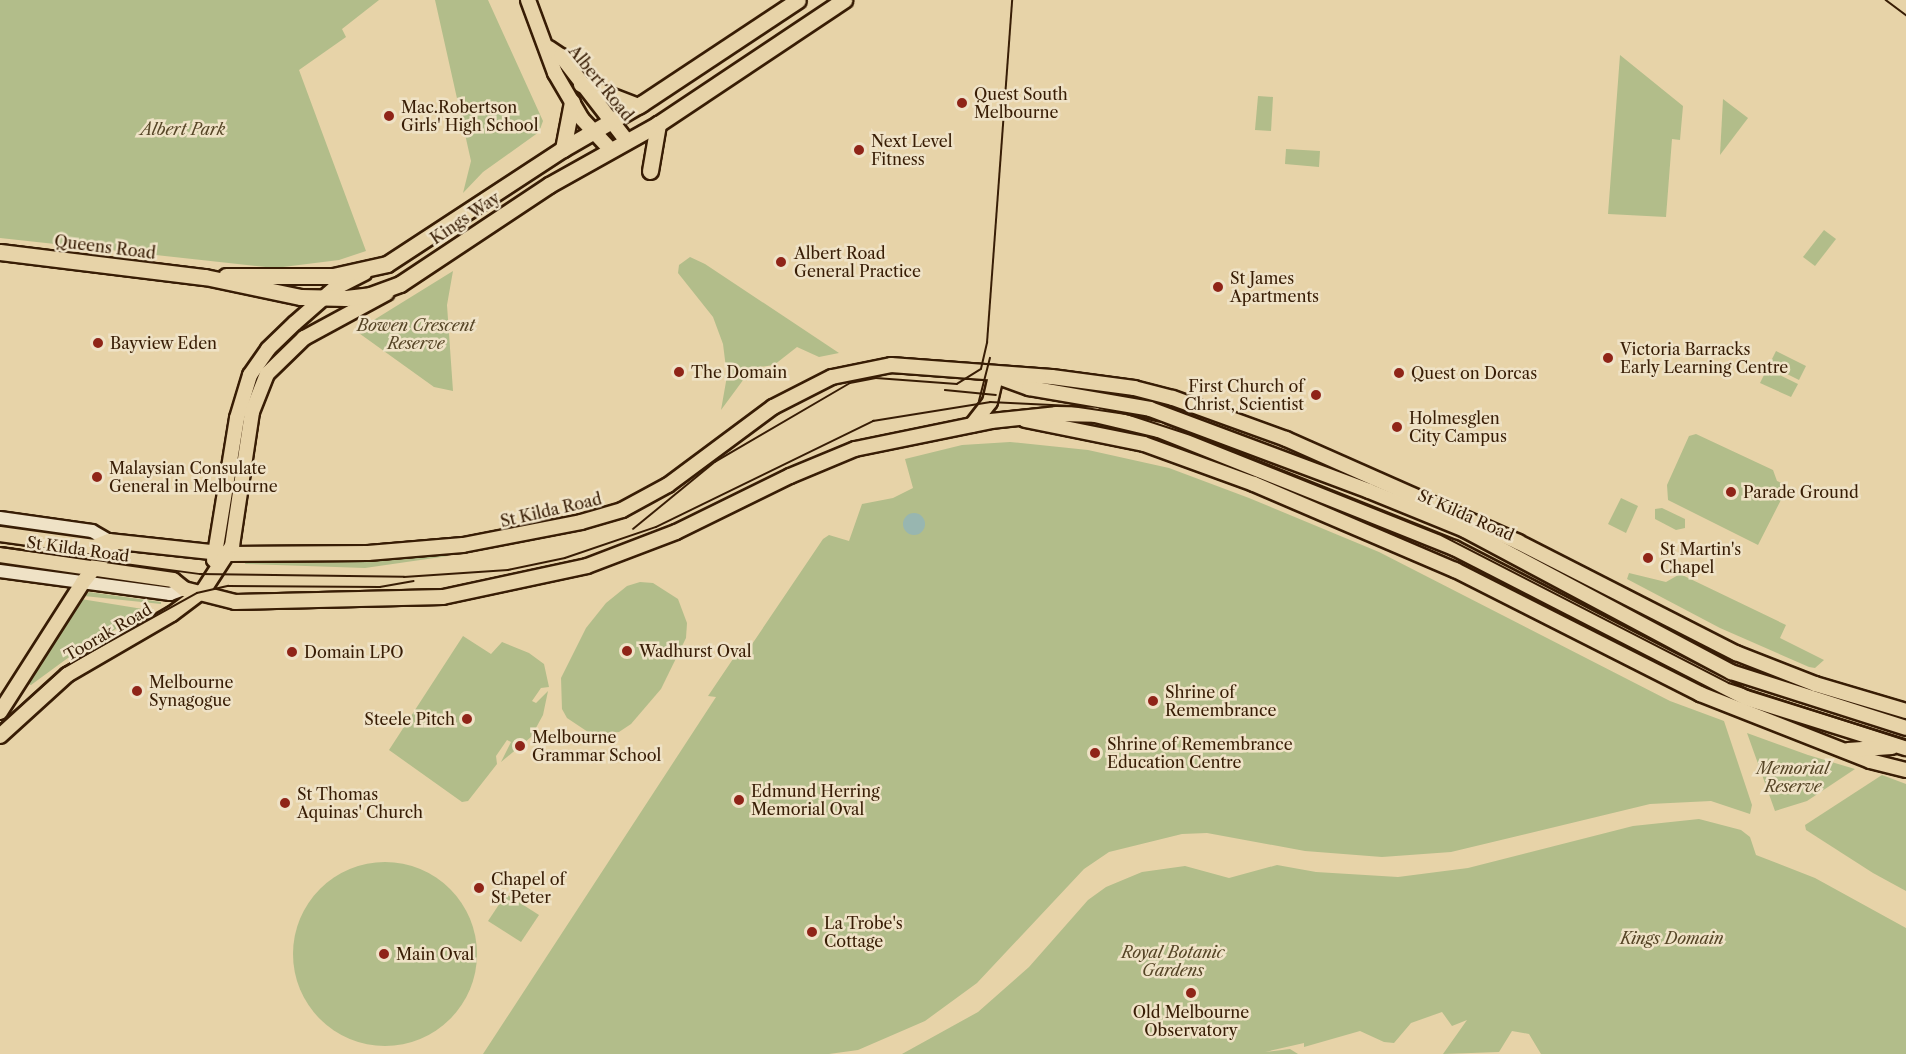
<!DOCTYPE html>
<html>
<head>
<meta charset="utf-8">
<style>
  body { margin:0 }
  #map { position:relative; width:1906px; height:1054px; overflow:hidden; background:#e7d3a8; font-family:"Libre Caslon Text",serif }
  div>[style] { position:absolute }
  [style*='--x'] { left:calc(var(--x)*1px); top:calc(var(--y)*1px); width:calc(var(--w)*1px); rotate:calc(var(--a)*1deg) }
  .green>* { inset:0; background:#b2bd8a }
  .round { border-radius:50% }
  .water>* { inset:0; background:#98b6b0 }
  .roads { filter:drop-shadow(2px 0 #381d05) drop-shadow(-2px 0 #381d05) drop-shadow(0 2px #381d05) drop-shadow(0 -2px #381d05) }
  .secondary>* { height:12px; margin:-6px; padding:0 6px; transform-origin:6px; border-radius:6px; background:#efe2c6 }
  .primary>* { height:14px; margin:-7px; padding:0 7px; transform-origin:7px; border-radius:7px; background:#e7d3a8 }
  .trunk>* { height:15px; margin:-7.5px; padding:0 7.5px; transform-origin:7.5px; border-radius:7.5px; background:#e7d3a8 }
  .tram>* { height:1.5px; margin:-0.75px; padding:0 0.75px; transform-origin:0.75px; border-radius:0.75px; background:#381d05 }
  .dots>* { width:16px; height:16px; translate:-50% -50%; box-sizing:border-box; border:3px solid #efe2c6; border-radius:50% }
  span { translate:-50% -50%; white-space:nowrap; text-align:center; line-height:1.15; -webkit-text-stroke:5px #efe2c6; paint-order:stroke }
  .street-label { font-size:16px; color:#381d05 }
  .poi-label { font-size:16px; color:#381d05 }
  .left { translate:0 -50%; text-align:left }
  .right { translate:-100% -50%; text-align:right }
  .park-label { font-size:16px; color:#564526; font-style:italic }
</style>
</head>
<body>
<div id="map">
  <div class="green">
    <i style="clip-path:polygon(0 0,379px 0,342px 29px,346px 37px,299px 70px,366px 251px,339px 260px,275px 268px,0 238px)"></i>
    <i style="clip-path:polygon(435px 0,488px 0,543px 121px,539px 132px,483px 172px,463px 193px,471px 161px)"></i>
    <i style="clip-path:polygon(1620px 55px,1683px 106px,1680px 140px,1672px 139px,1666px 217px,1608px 214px)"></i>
    <i style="clip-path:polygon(1258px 96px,1273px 97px,1271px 131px,1255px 130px)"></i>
    <i style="clip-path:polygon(1723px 99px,1748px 118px,1720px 155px)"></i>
    <i style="clip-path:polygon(1286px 149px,1320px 151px,1319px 167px,1285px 164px)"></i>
    <i style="clip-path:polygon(1824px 230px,1836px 239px,1815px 266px,1803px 257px)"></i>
    <i style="clip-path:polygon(690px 257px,705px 264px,839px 353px,819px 357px,797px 347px,774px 365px,752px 368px,721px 410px,727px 376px,723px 344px,713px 317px,678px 273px,679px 265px)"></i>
    <i style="clip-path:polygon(453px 271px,447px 305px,453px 391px,434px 387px,356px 331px)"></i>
    <i style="clip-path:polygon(1776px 351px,1806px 366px,1799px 380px,1769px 365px)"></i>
    <i style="clip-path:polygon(1767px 369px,1798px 384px,1791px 397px,1760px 383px)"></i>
    <i style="clip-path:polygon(1080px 419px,1155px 434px,1322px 502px,1318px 505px,1080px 425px)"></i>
    <i style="clip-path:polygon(1696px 434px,1773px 470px,1777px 481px,1788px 486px,1758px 545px,1668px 500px,1667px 485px,1689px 436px)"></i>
    <i style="clip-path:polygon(1010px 442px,1088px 450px,1169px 468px,1249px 498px,1379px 552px,1670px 701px,1724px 721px,1752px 805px,1750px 814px,1711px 801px,1650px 804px,1451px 852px,1382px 857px,1305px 851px,1207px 833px,1182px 834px,1109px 852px,1084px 869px,977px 983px,925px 1021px,858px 1050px,829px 1054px,483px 1054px,716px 697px,708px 696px,735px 656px,744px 656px,823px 539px,829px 535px,849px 541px,862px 504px,893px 498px,913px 488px,905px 459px,962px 445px)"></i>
    <i style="clip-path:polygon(1621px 498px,1638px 506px,1626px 533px,1608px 524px)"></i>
    <i style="clip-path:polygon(1662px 508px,1685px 519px,1685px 528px,1676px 530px,1655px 519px,1655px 509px)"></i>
    <i style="clip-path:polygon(447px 553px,448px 556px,365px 568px,245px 564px,247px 558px)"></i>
    <i style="clip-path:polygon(1494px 573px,1727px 694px,1727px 697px,1723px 699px,1489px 581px)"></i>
    <i style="clip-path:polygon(1629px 573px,1666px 582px,1680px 574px,1786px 625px,1780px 638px,1824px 660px,1815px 668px,1809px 667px,1720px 628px,1627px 579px)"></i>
    <i style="clip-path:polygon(640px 582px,653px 583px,678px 599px,687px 623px,686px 638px,661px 689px,631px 724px,619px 732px,591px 734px,567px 718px,562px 709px,561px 678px,586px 628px,606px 603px,627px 586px)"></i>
    <i style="clip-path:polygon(89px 592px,161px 602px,161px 604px,84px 596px)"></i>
    <i style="clip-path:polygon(81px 599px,149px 610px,76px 652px,31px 685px,27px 683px)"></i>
    <i style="clip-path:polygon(463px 636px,491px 654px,502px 642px,529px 653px,544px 664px,549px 687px,541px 688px,532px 701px,536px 703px,548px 691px,543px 715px,531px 737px,501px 762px,511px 742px,507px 740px,496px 756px,497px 764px,468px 801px,462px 802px,389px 750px)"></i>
    <i style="clip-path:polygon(1747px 733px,1808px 755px,1855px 769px,1807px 801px,1775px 811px)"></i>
    <i style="clip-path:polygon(1882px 775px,1906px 784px,1906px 891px,1873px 873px,1806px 830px,1805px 825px)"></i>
    <i style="clip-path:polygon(1699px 819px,1741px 830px,1750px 837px,1756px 855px,1815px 878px,1906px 928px,1906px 1054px,1541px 1054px,1529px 1034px,1512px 1031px,1499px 1052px,1443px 1054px,1467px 1020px,1452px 1026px,1442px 1012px,1411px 1023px,1394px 1043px,1384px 1042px,1360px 1031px,1304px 1047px,1304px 1043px,1265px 1052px,1290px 1049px,1298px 1054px,902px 1054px,978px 1012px,1029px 967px,1088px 900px,1106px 887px,1142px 872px,1185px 866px,1229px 878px,1277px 865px,1316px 872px,1398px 877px,1468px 868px,1633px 826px)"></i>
    <i class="round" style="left:293px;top:862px;width:184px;height:184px"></i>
    <i style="clip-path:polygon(506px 894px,539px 915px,521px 942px,488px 921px)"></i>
  </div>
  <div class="water">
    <i class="round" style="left:903px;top:513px;width:22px;height:22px"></i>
  </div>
  <div class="roads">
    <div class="secondary">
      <i style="--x:0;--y:518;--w:93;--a:8"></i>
      <i style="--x:92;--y:531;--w:20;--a:30"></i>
      <i style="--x:0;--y:571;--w:172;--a:7.7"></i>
      <i style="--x:170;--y:594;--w:15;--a:-20"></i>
    </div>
    <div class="primary">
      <i style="--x:528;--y:0;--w:78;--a:69.7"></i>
      <i style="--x:555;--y:73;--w:53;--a:59.6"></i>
      <i style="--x:582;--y:119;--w:42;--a:46.9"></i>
      <i style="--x:549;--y:48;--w:14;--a:34"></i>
      <i style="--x:561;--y:56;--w:108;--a:52.2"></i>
      <i style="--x:1001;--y:378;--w:30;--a:20"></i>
      <i style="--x:1029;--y:388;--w:123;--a:9.8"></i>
      <i style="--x:1150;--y:409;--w:234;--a:20.5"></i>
      <i style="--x:1369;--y:491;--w:104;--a:22.1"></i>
      <i style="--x:1465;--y:530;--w:302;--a:28.1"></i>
      <i style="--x:1731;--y:672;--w:184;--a:17.7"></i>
      <i style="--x:1025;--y:420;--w:121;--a:11.4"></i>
      <i style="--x:1144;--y:444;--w:117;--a:20"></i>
      <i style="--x:1254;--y:484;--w:219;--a:23.2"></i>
      <i style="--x:1455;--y:570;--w:275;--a:26.8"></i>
      <i style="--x:1700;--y:694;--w:183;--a:21.5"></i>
      <i style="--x:1870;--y:761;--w:37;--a:14"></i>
      <i style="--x:972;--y:425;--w:29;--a:-52"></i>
      <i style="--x:990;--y:402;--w:27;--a:-77"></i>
      <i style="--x:0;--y:534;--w:95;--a:7.9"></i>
      <i style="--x:94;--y:547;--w:16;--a:-22"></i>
      <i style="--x:109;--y:541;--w:121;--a:6.2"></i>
      <i style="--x:229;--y:554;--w:139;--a:-0.4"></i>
      <i style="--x:368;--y:553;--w:95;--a:-4.8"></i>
      <i style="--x:463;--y:545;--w:120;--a:-11"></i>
      <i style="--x:581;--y:522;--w:43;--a:-16.3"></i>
      <i style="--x:622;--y:510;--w:52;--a:-28.5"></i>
      <i style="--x:668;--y:485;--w:131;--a:-36.6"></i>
      <i style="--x:773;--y:407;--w:66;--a:-27"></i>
      <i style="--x:832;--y:377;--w:60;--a:-11.5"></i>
      <i style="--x:891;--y:365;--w:161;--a:4.3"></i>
      <i style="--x:1052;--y:377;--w:83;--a:7.6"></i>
      <i style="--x:1134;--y:388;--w:40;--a:14.4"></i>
      <i style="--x:1173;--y:398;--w:120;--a:19.9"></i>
      <i style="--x:1286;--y:439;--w:254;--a:23.9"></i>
      <i style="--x:1518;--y:542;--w:245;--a:27"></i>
      <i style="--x:1736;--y:653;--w:85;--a:21.4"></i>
      <i style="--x:1815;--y:684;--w:95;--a:16.5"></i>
      <i style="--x:0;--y:555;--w:175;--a:8.2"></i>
      <i style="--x:173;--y:580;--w:14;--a:39"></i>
      <i style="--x:184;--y:589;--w:53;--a:14.3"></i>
      <i style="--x:235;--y:602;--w:208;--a:-1.4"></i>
      <i style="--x:443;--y:597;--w:147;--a:-12.1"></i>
      <i style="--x:587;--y:566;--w:95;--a:-20.9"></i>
      <i style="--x:676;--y:532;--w:127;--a:-26.2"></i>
      <i style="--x:790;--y:476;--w:70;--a:-22.6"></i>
      <i style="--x:855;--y:449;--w:139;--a:-11.6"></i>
      <i style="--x:991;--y:421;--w:65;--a:-6.1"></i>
      <i style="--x:1056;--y:414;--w:39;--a:1"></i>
      <i style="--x:1095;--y:415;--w:66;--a:13.2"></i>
      <i style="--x:1159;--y:430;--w:318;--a:21.8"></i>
      <i style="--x:1454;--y:548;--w:328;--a:27.2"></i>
      <i style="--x:1746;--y:698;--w:168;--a:17.4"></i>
      <i style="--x:214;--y:560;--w:144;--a:-80.8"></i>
      <i style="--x:237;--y:418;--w:45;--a:-73.2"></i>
      <i style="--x:250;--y:375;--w:32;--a:-55"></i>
      <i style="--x:268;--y:349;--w:37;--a:-44"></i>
      <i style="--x:295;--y:323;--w:53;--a:-41.2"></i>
      <i style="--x:335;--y:288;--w:33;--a:-27"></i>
      <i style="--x:0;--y:712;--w:154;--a:-57.4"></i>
      <i style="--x:83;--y:582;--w:51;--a:-51.3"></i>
      <i style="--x:0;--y:736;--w:91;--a:-42.3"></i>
      <i style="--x:67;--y:675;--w:121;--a:-30.2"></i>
      <i style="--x:172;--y:614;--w:39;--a:-37"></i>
      <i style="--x:203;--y:591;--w:54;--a:-57.2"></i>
      <i style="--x:232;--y:546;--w:135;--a:-81.5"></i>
      <i style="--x:252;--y:412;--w:41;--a:-68.5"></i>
      <i style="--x:267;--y:374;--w:52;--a:-44.2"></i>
      <i style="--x:304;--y:338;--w:94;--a:-28.5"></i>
      <i style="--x:1848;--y:750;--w:44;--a:-3.9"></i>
    </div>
    <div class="trunk">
      <i style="--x:581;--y:84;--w:61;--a:21.1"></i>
      <i style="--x:563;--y:149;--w:48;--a:-79.2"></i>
      <i style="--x:650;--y:171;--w:48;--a:-80.3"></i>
      <i style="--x:0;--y:252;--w:207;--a:7"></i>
      <i style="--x:205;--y:277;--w:98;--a:11.8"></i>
      <i style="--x:301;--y:297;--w:45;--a:1.3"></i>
      <i style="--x:346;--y:298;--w:24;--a:-7"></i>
      <i style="--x:370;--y:295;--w:32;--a:-20"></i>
      <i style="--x:400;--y:284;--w:179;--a:-33.6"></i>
      <i style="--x:549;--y:185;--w:125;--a:-29.2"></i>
      <i style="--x:658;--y:124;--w:224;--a:-33.7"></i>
      <i style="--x:226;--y:276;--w:107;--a:0"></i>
      <i style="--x:333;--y:276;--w:55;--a:-12.5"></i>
      <i style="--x:387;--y:264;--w:210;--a:-33.2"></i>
      <i style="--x:563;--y:149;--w:90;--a:-30"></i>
      <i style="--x:641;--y:104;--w:188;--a:-33.5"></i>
    </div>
  </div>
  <div class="tram">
    <i style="--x:1886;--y:0;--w:25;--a:37"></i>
    <i style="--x:945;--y:390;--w:51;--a:5.6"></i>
    <i style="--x:979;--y:401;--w:44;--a:-75.7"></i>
    <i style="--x:633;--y:529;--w:106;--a:-39.3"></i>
    <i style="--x:715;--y:462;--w:156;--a:-30.3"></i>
    <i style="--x:850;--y:383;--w:26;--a:-11"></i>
    <i style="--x:876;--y:378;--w:81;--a:4.2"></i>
    <i style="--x:957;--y:384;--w:28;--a:-32"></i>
    <i style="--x:981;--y:369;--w:27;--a:-77"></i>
    <i style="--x:987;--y:343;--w:344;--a:-85.8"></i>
    <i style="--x:0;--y:547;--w:202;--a:7.7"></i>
    <i style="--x:200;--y:574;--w:204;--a:0.8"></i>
    <i style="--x:404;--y:577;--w:104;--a:-3.9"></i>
    <i style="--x:508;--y:570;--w:58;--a:-11.9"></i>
    <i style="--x:565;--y:558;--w:96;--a:-18.8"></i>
    <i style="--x:656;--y:527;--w:242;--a:-26"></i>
    <i style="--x:873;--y:421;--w:119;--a:-9.2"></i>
    <i style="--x:990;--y:402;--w:82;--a:2.8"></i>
    <i style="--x:1072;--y:406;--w:56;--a:8.3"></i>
    <i style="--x:1127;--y:414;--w:67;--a:18.2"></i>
    <i style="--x:1191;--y:435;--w:267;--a:21.8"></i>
    <i style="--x:1439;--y:534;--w:326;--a:27.2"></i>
    <i style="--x:1729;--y:683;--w:186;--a:17.9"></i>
    <i style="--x:0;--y:724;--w:86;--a:-41.7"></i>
    <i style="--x:64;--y:667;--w:152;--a:-29.1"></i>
    <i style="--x:197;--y:593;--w:32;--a:-13"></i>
    <i style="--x:228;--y:586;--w:152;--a:0.4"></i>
    <i style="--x:380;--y:587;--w:34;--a:-10"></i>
  </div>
  <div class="dots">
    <i style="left:962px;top:103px;background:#8f2418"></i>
    <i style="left:389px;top:116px;background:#8f2418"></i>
    <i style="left:859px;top:150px;background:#8f2418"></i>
    <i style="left:781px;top:262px;background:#8f2418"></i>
    <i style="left:1218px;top:287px;background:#8f2418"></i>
    <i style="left:98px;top:343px;background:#8f2418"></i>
    <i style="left:1608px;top:358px;background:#8f2418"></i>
    <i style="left:679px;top:372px;background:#8f2418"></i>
    <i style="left:1399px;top:373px;background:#8f2418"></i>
    <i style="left:1316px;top:395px;background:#8f2418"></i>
    <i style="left:1397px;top:427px;background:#8f2418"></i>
    <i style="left:97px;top:477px;background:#8f2418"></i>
    <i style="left:1731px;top:492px;background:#8f2418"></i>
    <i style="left:1648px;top:558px;background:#8f2418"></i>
    <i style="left:627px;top:651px;background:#8f2418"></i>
    <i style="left:292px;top:652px;background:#8f2418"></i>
    <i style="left:137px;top:691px;background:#8f2418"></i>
    <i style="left:1153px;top:701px;background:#8f2418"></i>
    <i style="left:467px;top:719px;background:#8f2418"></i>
    <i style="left:520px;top:746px;background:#8f2418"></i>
    <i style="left:1095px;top:753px;background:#8f2418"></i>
    <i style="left:739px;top:800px;background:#8f2418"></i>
    <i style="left:285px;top:803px;background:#8f2418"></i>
    <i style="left:479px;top:888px;background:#8f2418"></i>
    <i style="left:812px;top:932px;background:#8f2418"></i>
    <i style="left:384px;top:954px;background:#8f2418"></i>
    <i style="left:1191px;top:993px;background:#8f2418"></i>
  </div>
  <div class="street-label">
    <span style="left:601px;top:83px;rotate:51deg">Albert Road</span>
    <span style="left:465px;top:218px;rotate:-34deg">Kings Way</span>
    <span style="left:105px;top:247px;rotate:7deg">Queens Road</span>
    <span style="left:551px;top:510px;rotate:-13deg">St Kilda Road</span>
    <span style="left:1466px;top:515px;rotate:24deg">St Kilda Road</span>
    <span style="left:78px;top:549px;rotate:8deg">St Kilda Road</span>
    <span style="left:108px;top:632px;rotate:-30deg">Toorak Road</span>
  </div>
  <div class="poi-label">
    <span class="left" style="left:974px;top:103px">Quest South<br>Melbourne</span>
    <span class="left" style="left:401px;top:116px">Mac.Robertson<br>Girls' High School</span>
    <span class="left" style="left:871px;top:150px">Next Level<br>Fitness</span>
    <span class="left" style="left:794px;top:262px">Albert Road<br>General Practice</span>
    <span class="left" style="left:1230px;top:287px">St James<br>Apartments</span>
    <span class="left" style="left:110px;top:343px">Bayview Eden</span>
    <span class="left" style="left:1620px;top:358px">Victoria Barracks<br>Early Learning Centre</span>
    <span class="left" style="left:691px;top:372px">The Domain</span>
    <span class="left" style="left:1411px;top:373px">Quest on Dorcas</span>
    <span class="right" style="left:1304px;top:395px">First Church of<br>Christ, Scientist</span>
    <span class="left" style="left:1409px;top:427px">Holmesglen<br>City Campus</span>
    <span class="left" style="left:109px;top:477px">Malaysian Consulate<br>General in Melbourne</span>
    <span class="left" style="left:1743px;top:492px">Parade Ground</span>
    <span class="left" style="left:1660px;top:558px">St Martin's<br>Chapel</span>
    <span class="left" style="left:639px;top:651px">Wadhurst Oval</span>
    <span class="left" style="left:304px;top:652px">Domain LPO</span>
    <span class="left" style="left:149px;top:691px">Melbourne<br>Synagogue</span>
    <span class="left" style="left:1165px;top:701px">Shrine of<br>Remembrance</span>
    <span class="right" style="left:455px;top:719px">Steele Pitch</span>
    <span class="left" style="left:532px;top:746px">Melbourne<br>Grammar School</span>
    <span class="left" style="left:1107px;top:753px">Shrine of Remembrance<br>Education Centre</span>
    <span class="left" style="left:751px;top:800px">Edmund Herring<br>Memorial Oval</span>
    <span class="left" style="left:297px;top:803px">St Thomas<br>Aquinas' Church</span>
    <span class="left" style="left:491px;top:888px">Chapel of<br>St Peter</span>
    <span class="left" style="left:824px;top:932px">La Trobe's<br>Cottage</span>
    <span class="left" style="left:396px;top:954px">Main Oval</span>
    <span style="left:1191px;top:1021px">Old Melbourne<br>Observatory</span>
  </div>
  <div class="park-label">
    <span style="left:183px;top:129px">Albert Park</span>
    <span style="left:416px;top:334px">Bowen Crescent<br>Reserve</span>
    <span style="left:1793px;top:777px">Memorial<br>Reserve</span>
    <span style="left:1672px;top:938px">Kings Domain</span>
    <span style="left:1173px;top:961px">Royal Botanic<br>Gardens</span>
  </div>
</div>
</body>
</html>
